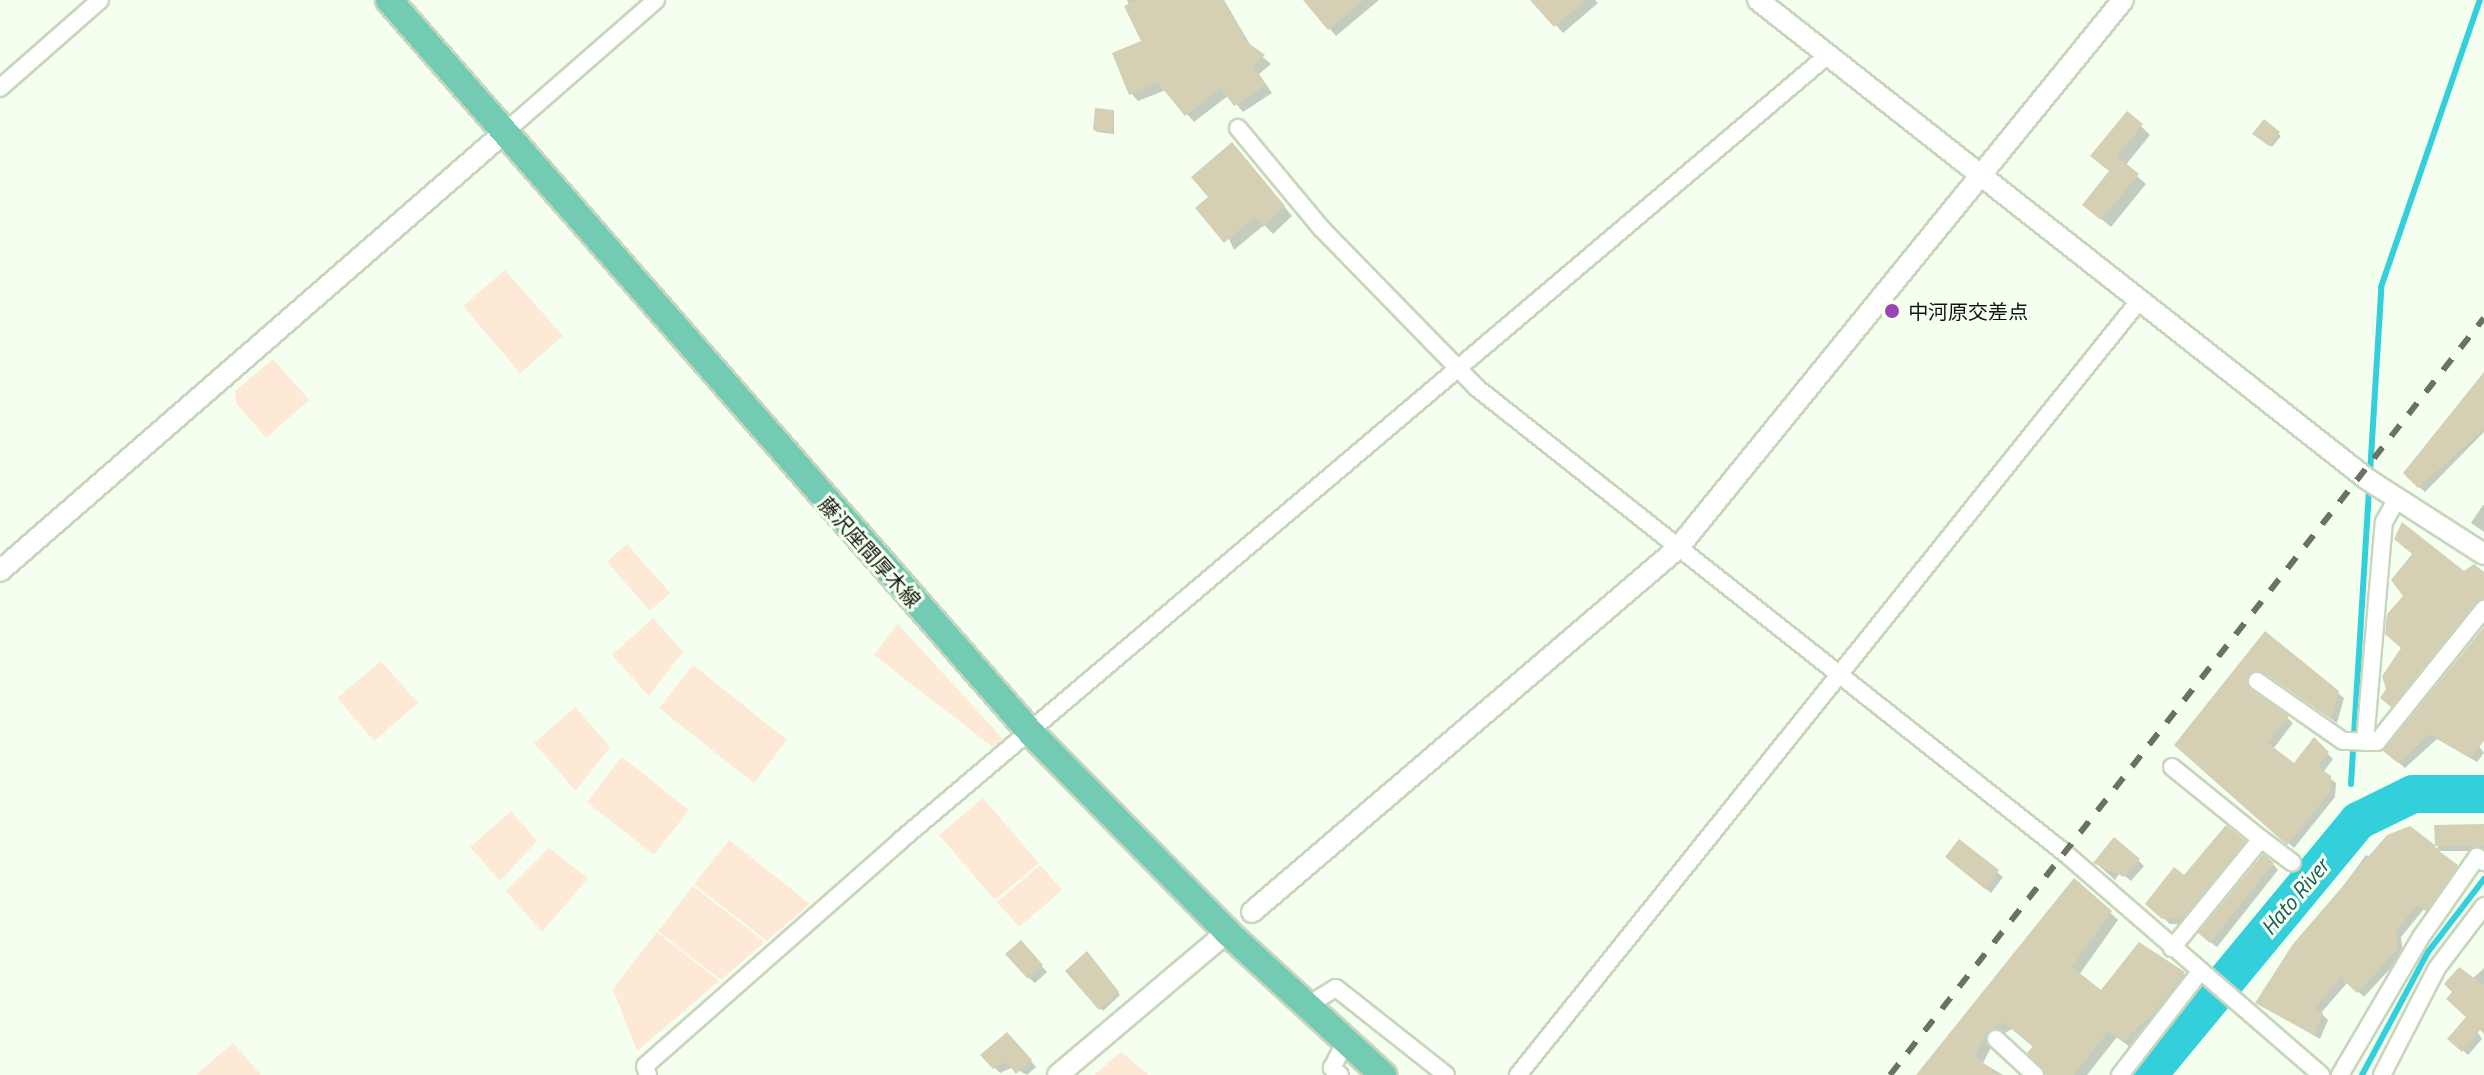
<!DOCTYPE html>
<html>
<head>
<meta charset="utf-8">
<style>
  body { margin:0 }
  #map { position:relative; width:2484px; height:1075px; overflow:hidden; background:#f5ffef; font-family:"Titillium Web","Noto Sans JP",sans-serif }
  div>[style] { position:absolute }
  [style*='--x'] { left:calc(var(--x)*1px); top:calc(var(--y)*1px); width:calc(var(--w)*1px); rotate:calc(var(--a)*1deg) }
  .green>* { inset:0; background:#fee9d7 }
  .shadow>* { inset:0; background:#0003 }
  .stream>* { height:6px; margin:-3px; padding:0 3px; transform-origin:3px; border-radius:3px; background:#33d0db }
  .river>* { height:38px; margin:-19px; padding:0 19px; transform-origin:19px; border-radius:19px; background:#33d0db }
  .building>* { inset:0; background:#d5cfb4 }
  .roads { filter:drop-shadow(2px 0 #c7d6bd) drop-shadow(-2px 0 #c7d6bd) drop-shadow(0 2px #c7d6bd) drop-shadow(0 -2px #c7d6bd) }
  .minor>* { height:16px; margin:-8px; padding:0 8px; transform-origin:8px; border-radius:8px; background:#fff }
  .tertiary>* { height:20px; margin:-10px; padding:0 10px; transform-origin:10px; border-radius:10px; background:#fff }
  .primary>* { height:26px; margin:-13px; padding:0 13px; transform-origin:13px; border-radius:13px; background:#72cbb2 }
  .rail>* { height:6px; margin-top:-3px; transform-origin:0; background:repeating-linear-gradient(90deg,#6a7165 0 14px,transparent 0 28px) }
  .dots>* { width:22px; height:22px; translate:-50% -50%; box-sizing:border-box; border:4px solid #f5ffef; border-radius:50% }
  span { translate:-50% -50%; white-space:nowrap; text-align:center; line-height:1.15; -webkit-text-stroke:6px #f5ffef; paint-order:stroke }
  .poi-label { font-size:20px; color:#11160d }
  .left { translate:0 -50%; text-align:left }
  .street-label { font-size:20px; color:#11160d }
  .water-label { font-size:22px; color:#1c595e; font-style:italic }
</style>
</head>
<body>
<div id="map">
  <div class="green">
    <i style="clip-path:polygon(505px 270px,563px 336px,520px 373px,463px 306px)"></i>
    <i style="clip-path:polygon(273px 359px,309px 400px,266px 438px,236px 403px,235px 391px)"></i>
    <i style="clip-path:polygon(627px 544px,670px 593px,650px 611px,607px 562px)"></i>
    <i style="clip-path:polygon(653px 618px,683px 652px,649px 696px,612px 655px)"></i>
    <i style="clip-path:polygon(898px 624px,1004px 740px,994px 748px,874px 655px)"></i>
    <i style="clip-path:polygon(381px 661px,418px 703px,374px 741px,337px 698px)"></i>
    <i style="clip-path:polygon(693px 665px,787px 740px,754px 783px,659px 708px)"></i>
    <i style="clip-path:polygon(575px 707px,610px 747px,576px 791px,534px 743px)"></i>
    <i style="clip-path:polygon(622px 757px,689px 810px,654px 855px,587px 802px)"></i>
    <i style="clip-path:polygon(983px 798px,1039px 863px,995px 900px,939px 835px)"></i>
    <i style="clip-path:polygon(511px 811px,537px 841px,500px 881px,470px 847px)"></i>
    <i style="clip-path:polygon(729px 840px,810px 904px,767px 941px,694px 884px)"></i>
    <i style="clip-path:polygon(549px 848px,588px 878px,542px 932px,506px 891px)"></i>
    <i style="clip-path:polygon(1040px 865px,1062px 890px,1019px 927px,997px 902px)"></i>
    <i style="clip-path:polygon(693px 886px,765px 942px,721px 980px,658px 931px)"></i>
    <i style="clip-path:polygon(657px 932px,719px 981px,637px 1051px,613px 989px)"></i>
    <i style="clip-path:polygon(233px 1043px,261px 1075px,196px 1075px)"></i>
    <i style="clip-path:polygon(1121px 1052px,1149px 1075px,1094px 1075px)"></i>
  </div>
  <div class="shadow">
    <i style="clip-path:polygon(1127px 0,1224px 0,1252px 48px,1271px 64px,1259px 74px,1272px 93px,1243px 112px,1229px 95px,1194px 122px,1166px 90px,1138px 101px,1131px 93px,1144px 43px)"></i>
    <i style="clip-path:polygon(1305px 0,1379px 0,1336px 36px)"></i>
    <i style="clip-path:polygon(1533px 0,1595px 0,1598px 3px,1563px 33px)"></i>
    <i style="clip-path:polygon(1114px 112px,1114px 134px,1097px 132px,1095px 130px)"></i>
    <i style="clip-path:polygon(2264px 122px,2281px 136px,2272px 147px,2255px 134px)"></i>
    <i style="clip-path:polygon(2141px 126px,2150px 135px,2125px 166px,2146px 184px,2111px 227px,2094px 213px,2111px 172px,2093px 156px)"></i>
    <i style="clip-path:polygon(1241px 153px,1292px 216px,1273px 234px,1264px 225px,1234px 250px,1211px 198px)"></i>
    <i style="clip-path:polygon(2484px 376px,2484px 432px,2425px 492px,2407px 477px)"></i>
    <i style="clip-path:polygon(2483px 505px,2484px 505px,2484px 532px,2471px 523px)"></i>
    <i style="clip-path:polygon(2464px 573px,2484px 573px,2484px 607px,2397px 711px,2388px 704px)"></i>
    <i style="clip-path:polygon(2484px 630px,2484px 715px,2461px 721px,2484px 753px,2477px 762px,2437px 739px,2405px 768px,2391px 756px)"></i>
    <i style="clip-path:polygon(2265px 634px,2344px 698px,2337px 723px,2270px 676px,2250px 685px,2293px 723px,2273px 749px,2295px 766px,2314px 740px,2333px 759px,2323px 773px,2336px 783px,2335px 797px,2294px 848px,2183px 750px)"></i>
    <i style="clip-path:polygon(2484px 826px,2484px 851px,2436px 851px,2462px 872px,2432px 915px,2424px 909px,2401px 937px,2403px 955px,2364px 997px,2348px 982px,2321px 1013px,2328px 1020px,2320px 1039px,2257px 1003px,2366px 855px,2372px 859px,2410px 828px,2438px 849px,2436px 827px)"></i>
    <i style="clip-path:polygon(1960px 842px,2003px 877px,1991px 893px,1953px 862px)"></i>
    <i style="clip-path:polygon(2244px 842px,2250px 848px,2187px 924px,2170px 924px,2148px 904px)"></i>
    <i style="clip-path:polygon(2139px 861px,2144px 866px,2131px 881px,2120px 872px,2115px 880px,2096px 863px)"></i>
    <i style="clip-path:polygon(2273px 864px,2278px 870px,2217px 947px,2206px 939px)"></i>
    <i style="clip-path:polygon(2079px 882px,2118px 920px,2079px 975px,2101px 993px,2183px 973px,2191px 981px,2132px 1049px,2117px 1037px,2087px 1075px,2066px 1075px,2012px 1029px,1996px 1038px,1983px 1063px,2003px 1075px,1922px 1075px)"></i>
    <i style="clip-path:polygon(1021px 943px,1047px 972px,1035px 983px,1029px 978px)"></i>
    <i style="clip-path:polygon(1087px 954px,1120px 995px,1103px 1011px,1067px 971px)"></i>
    <i style="clip-path:polygon(2484px 968px,2484px 1002px,2467px 984px)"></i>
    <i style="clip-path:polygon(2472px 1023px,2482px 1039px,2468px 1055px,2450px 1039px)"></i>
    <i style="clip-path:polygon(1007px 1034px,1036px 1067px,1027px 1075px,1013px 1067px,1000px 1073px,983px 1056px)"></i>
  </div>
  <div class="stream">
    <i style="--x:2351;--y:784;--w:498;--a:-86.5"></i>
    <i style="--x:2381;--y:287;--w:304;--a:-71"></i>
    <i style="--x:2351;--y:829;--w:16;--a:-90"></i>
    <i style="--x:2362;--y:1075;--w:140;--a:-61.8"></i>
    <i style="--x:2428;--y:952;--w:92;--a:-52.5"></i>
  </div>
  <div class="river">
    <i style="--x:2148;--y:1075;--w:330;--a:-50.4"></i>
    <i style="--x:2358;--y:821;--w:61;--a:-26.1"></i>
    <i style="--x:2413;--y:794;--w:71;--a:0"></i>
  </div>
  <div class="building">
    <i style="clip-path:polygon(1137px 0,1223px 0,1247px 42px,1265px 55px,1253px 66px,1266px 85px,1234px 106px,1221px 88px,1185px 116px,1158px 83px,1129px 95px,1112px 53px,1141px 41px,1124px 6px)"></i>
    <i style="clip-path:polygon(1303px 0,1364px 0,1328px 30px)"></i>
    <i style="clip-path:polygon(1530px 0,1586px 0,1554px 27px)"></i>
    <i style="clip-path:polygon(1095px 108px,1114px 110px,1112px 132px,1093px 130px)"></i>
    <i style="clip-path:polygon(2127px 111px,2143px 124px,2117px 156px,2139px 174px,2101px 220px,2082px 205px,2109px 171px,2090px 156px)"></i>
    <i style="clip-path:polygon(2264px 119px,2280px 132px,2269px 146px,2252px 134px)"></i>
    <i style="clip-path:polygon(1232px 142px,1285px 206px,1263px 227px,1254px 217px,1224px 243px,1195px 208px,1208px 197px,1191px 177px)"></i>
    <i style="clip-path:polygon(2484px 372px,2484px 430px,2418px 488px,2403px 473px)"></i>
    <i style="clip-path:polygon(2402px 522px,2464px 571px,2474px 564px,2484px 572px,2484px 598px,2391px 707px,2380px 698px,2386px 689px,2382px 676px,2401px 648px,2385px 634px,2387px 614px,2403px 596px,2391px 580px,2412px 554px,2394px 539px)"></i>
    <i style="clip-path:polygon(2484px 627px,2484px 741px,2470px 758px,2430px 734px,2398px 763px,2383px 751px)"></i>
    <i style="clip-path:polygon(2265px 631px,2339px 691px,2331px 719px,2263px 672px,2246px 679px,2289px 716px,2268px 743px,2294px 763px,2314px 737px,2329px 752px,2318px 767px,2331px 776px,2331px 791px,2287px 845px,2174px 745px)"></i>
    <i style="clip-path:polygon(2484px 824px,2484px 846px,2432px 846px,2458px 865px,2426px 911px,2417px 905px,2396px 931px,2398px 949px,2357px 993px,2341px 978px,2314px 1009px,2323px 1013px,2314px 1035px,2255px 1003px,2293px 944px,2387px 835px,2410px 826px,2435px 845px,2434px 825px)"></i>
    <i style="clip-path:polygon(2226px 825px,2246px 841px,2181px 919px,2162px 919px,2145px 904px,2174px 867px,2184px 875px)"></i>
    <i style="clip-path:polygon(2114px 837px,2140px 859px,2124px 877px,2093px 863px)"></i>
    <i style="clip-path:polygon(1959px 839px,1999px 870px,1985px 889px,1945px 857px)"></i>
    <i style="clip-path:polygon(2263px 854px,2274px 863px,2210px 943px,2198px 933px)"></i>
    <i style="clip-path:polygon(2074px 878px,2112px 911px,2072px 967px,2101px 990px,2139px 942px,2185px 972px,2152px 1014px,2123px 1042px,2108px 1031px,2074px 1075px,2046px 1075px,2027px 1053px,2033px 1046px,2003px 1022px,1987px 1032px,1975px 1056px,1999px 1075px,1916px 1075px)"></i>
    <i style="clip-path:polygon(1021px 940px,1043px 965px,1028px 979px,1005px 954px)"></i>
    <i style="clip-path:polygon(1087px 951px,1119px 992px,1099px 1010px,1065px 971px)"></i>
    <i style="clip-path:polygon(2459px 967px,2484px 985px,2484px 1034px,2480px 1030px,2462px 1052px,2447px 1039px,2466px 1017px,2446px 999px,2452px 992px,2444px 984px)"></i>
    <i style="clip-path:polygon(1007px 1032px,1032px 1060px,1016px 1074px,1006px 1062px,993px 1069px,980px 1055px)"></i>
  </div>
  <div class="roads">
    <div class="minor">
      <i style="--x:0;--y:88;--w:133;--a:-41.3"></i>
      <i style="--x:1238;--y:128;--w:130;--a:50.3"></i>
      <i style="--x:1321;--y:228;--w:223;--a:45.7"></i>
      <i style="--x:1477;--y:388;--w:750;--a:38.34"></i>
      <i style="--x:2065;--y:853;--w:339;--a:40.9"></i>
      <i style="--x:506;--y:131;--w:199;--a:-41.1"></i>
      <i style="--x:2257;--y:681;--w:105;--a:34.9"></i>
      <i style="--x:2348;--y:741;--w:29;--a:2"></i>
      <i style="--x:2377;--y:742;--w:171;--a:-51.2"></i>
      <i style="--x:2365;--y:742;--w:221;--a:-85.1"></i>
      <i style="--x:2384;--y:522;--w:26;--a:-61"></i>
      <i style="--x:2172;--y:767;--w:114;--a:39"></i>
      <i style="--x:2261;--y:839;--w:141;--a:129.2"></i>
      <i style="--x:2261;--y:839;--w:39;--a:37"></i>
      <i style="--x:1305;--y:1007;--w:36;--a:-32"></i>
      <i style="--x:1336;--y:988;--w:140;--a:38.3"></i>
      <i style="--x:1996;--y:1039;--w:53;--a:42.7"></i>
      <i style="--x:648;--y:1075;--w:9;--a:-108"></i>
      <i style="--x:645;--y:1066;--w:341;--a:-41.4"></i>
      <i style="--x:901;--y:840;--w:1216;--a:-40.26"></i>
      <i style="--x:1340;--y:1075;--w:11;--a:-139"></i>
      <i style="--x:1332;--y:1068;--w:28;--a:-63"></i>
      <i style="--x:1518;--y:1075;--w:992;--a:-51.26"></i>
      <i style="--x:2120;--y:1075;--w:130;--a:-52.2"></i>
      <i style="--x:2340;--y:1075;--w:160;--a:-59.6"></i>
      <i style="--x:2421;--y:937;--w:98;--a:-55"></i>
      <i style="--x:2477;--y:857;--w:9;--a:36"></i>
      <i style="--x:2382;--y:1075;--w:120;--a:-62.8"></i>
      <i style="--x:2437;--y:968;--w:78;--a:-52.8"></i>
    </div>
    <div class="tertiary">
      <i style="--x:1758;--y:0;--w:775;--a:38.19"></i>
      <i style="--x:2367;--y:479;--w:139;--a:32.7"></i>
      <i style="--x:0;--y:571;--w:671;--a:-41.01"></i>
      <i style="--x:1252;--y:912;--w:560;--a:-40.51"></i>
      <i style="--x:1678;--y:548;--w:706;--a:-50.92"></i>
      <i style="--x:1058;--y:1075;--w:221;--a:-40.2"></i>
    </div>
    <div class="primary">
      <i style="--x:389;--y:0;--w:976;--a:48.78"></i>
      <i style="--x:1032;--y:734;--w:278;--a:45.4"></i>
      <i style="--x:1227;--y:932;--w:212;--a:42.5"></i>
    </div>
  </div>
  <div class="rail">
    <i style="--x:1890;--y:1075;--w:962;--a:-51.88"></i>
  </div>
  <div class="dots">
    <i style="left:1892px;top:311px;background:#9a45b2"></i>
  </div>
  <div class="poi-label">
    <span class="left" style="left:1908px;top:311px">中河原交差点</span>
  </div>
  <div class="street-label">
    <span style="left:870px;top:552px;rotate:48deg">藤沢座間厚木線</span>
  </div>
  <div class="water-label">
    <span style="left:2295px;top:897px;rotate:-50deg">Hato River</span>
  </div>
</div>
</body>
</html>
